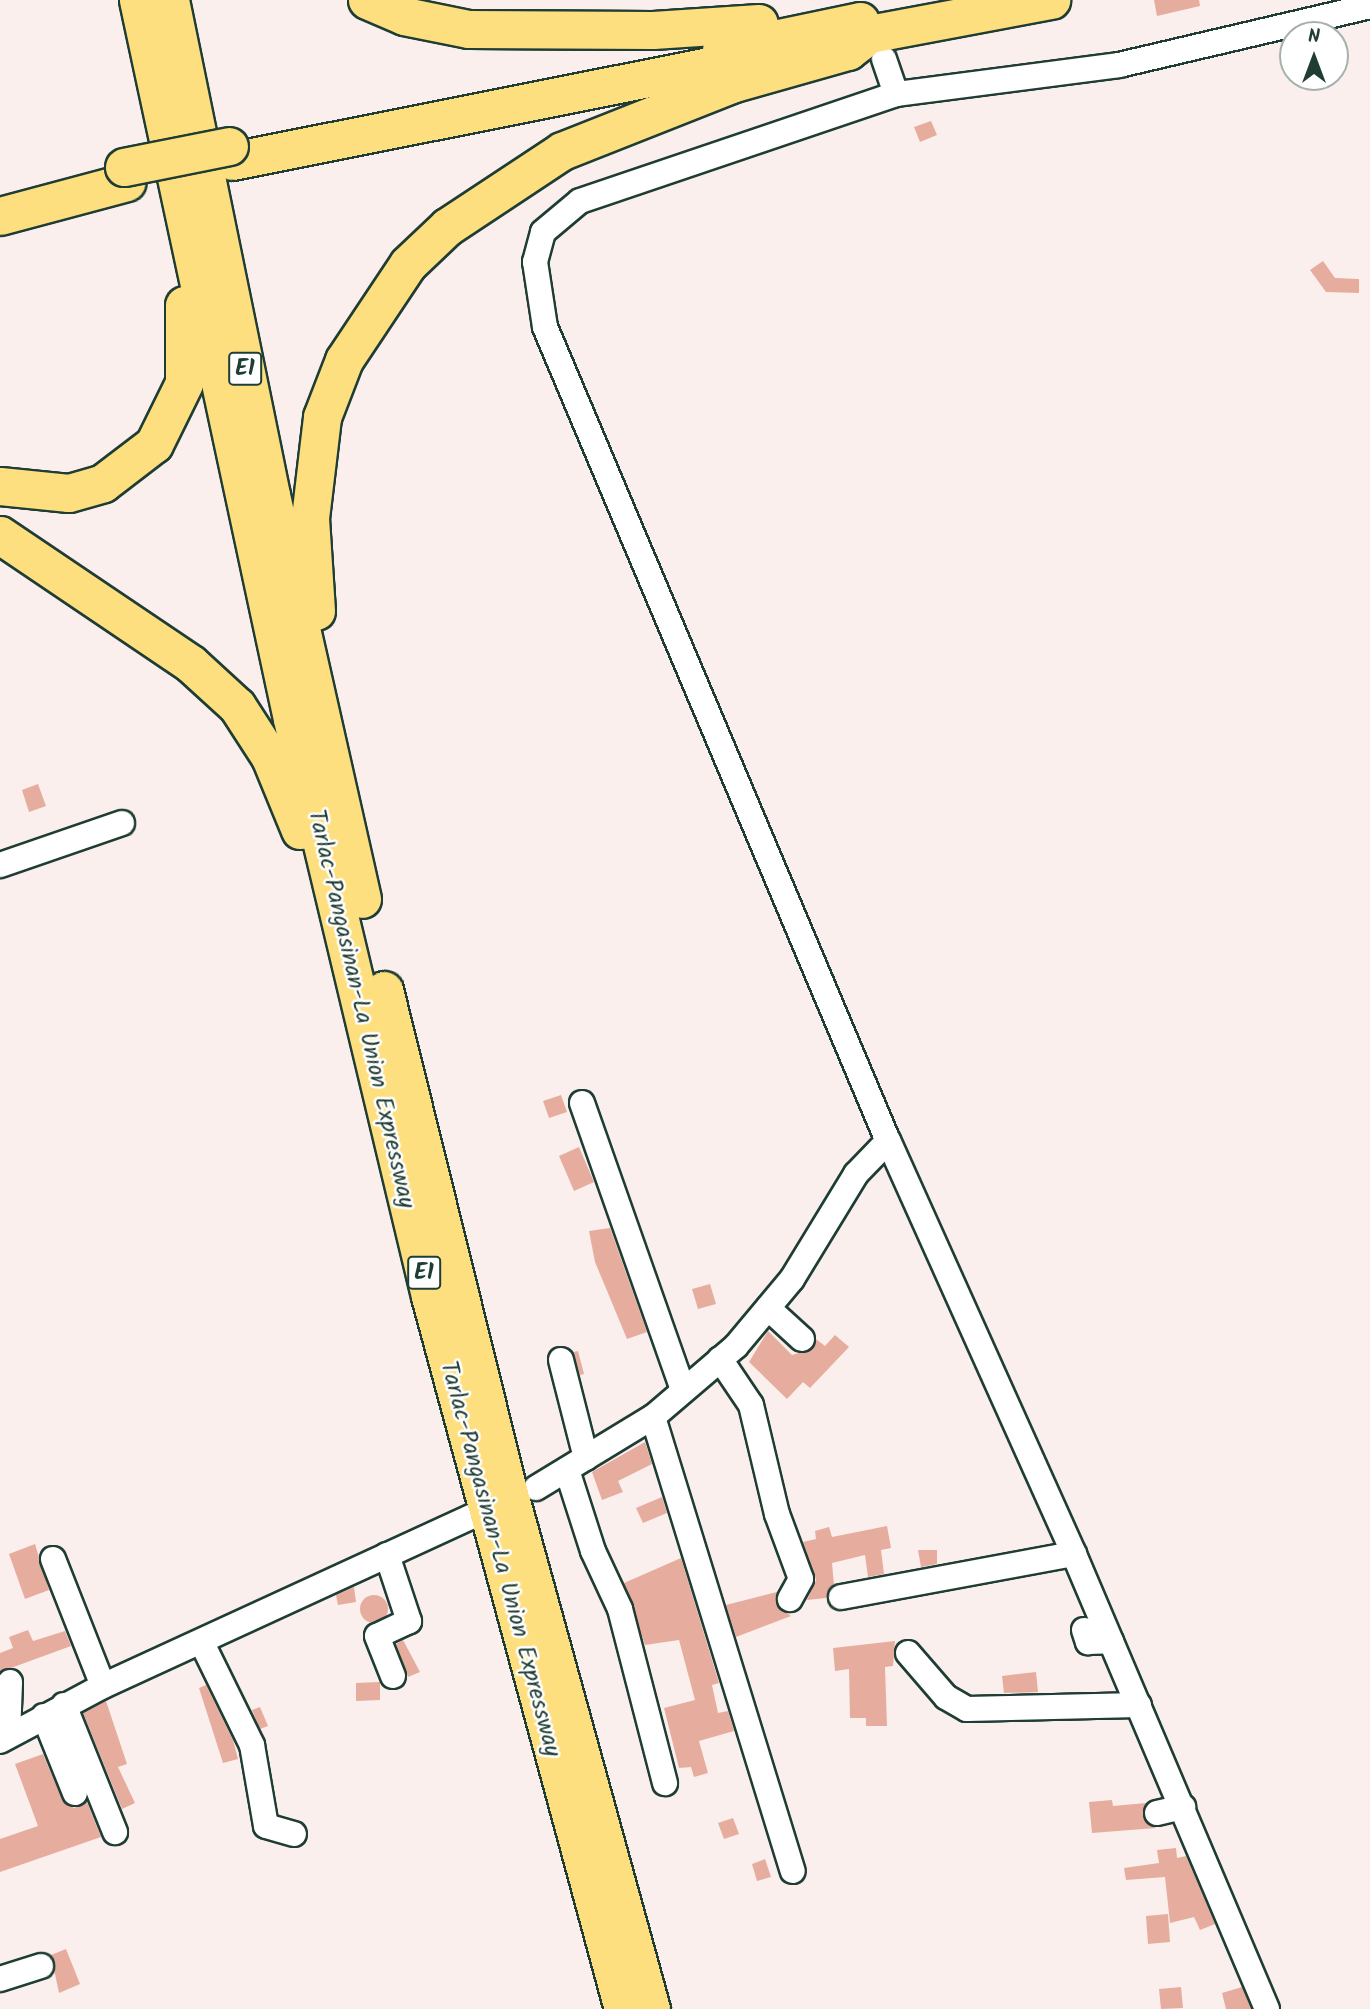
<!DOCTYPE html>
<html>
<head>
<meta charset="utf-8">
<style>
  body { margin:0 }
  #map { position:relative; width:1370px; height:2009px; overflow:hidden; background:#faefec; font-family:Kalam,sans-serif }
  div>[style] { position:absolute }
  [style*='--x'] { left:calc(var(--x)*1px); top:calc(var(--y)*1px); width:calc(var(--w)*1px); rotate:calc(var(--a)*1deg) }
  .building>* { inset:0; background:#e6ad9f }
  .round { border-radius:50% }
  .roads { filter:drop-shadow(2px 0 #1f3d34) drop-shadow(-2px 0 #1f3d34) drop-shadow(0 2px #1f3d34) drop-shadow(0 -2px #1f3d34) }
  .minor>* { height:24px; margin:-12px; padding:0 12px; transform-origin:12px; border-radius:12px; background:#fff }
  .highway>* { height:37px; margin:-18.5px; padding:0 18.5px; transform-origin:18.5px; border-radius:18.5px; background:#fedf80 }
  .bridges { filter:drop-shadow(2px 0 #1f3d34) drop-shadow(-2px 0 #1f3d34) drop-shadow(0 2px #1f3d34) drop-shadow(0 -2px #1f3d34) }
  .highway-bridge>* { height:37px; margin:-18.5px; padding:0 18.5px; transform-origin:18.5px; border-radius:18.5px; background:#fedf80 }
  span { translate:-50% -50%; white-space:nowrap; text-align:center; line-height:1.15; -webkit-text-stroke:5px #fff; paint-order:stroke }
  .shield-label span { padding:2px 5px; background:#fff; border:2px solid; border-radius:5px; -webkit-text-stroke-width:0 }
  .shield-label { font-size:23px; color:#1f3d34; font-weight:700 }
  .street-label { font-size:24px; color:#1f3d34 }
  .north { position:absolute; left:1279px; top:21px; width:70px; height:70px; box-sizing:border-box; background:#fff; border:2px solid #a5b1ae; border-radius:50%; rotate:0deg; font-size:19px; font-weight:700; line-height:28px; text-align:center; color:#1f3d34 }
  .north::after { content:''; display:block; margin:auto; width:24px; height:32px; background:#1f3d34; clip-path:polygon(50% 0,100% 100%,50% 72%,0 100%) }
</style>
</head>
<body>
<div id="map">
  <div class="building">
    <i style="clip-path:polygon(1154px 0,1199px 0,1200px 6px,1157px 16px)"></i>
    <i style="clip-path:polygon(931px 121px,937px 135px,920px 142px,914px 127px)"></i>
    <i style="clip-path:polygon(1323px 261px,1335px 278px,1359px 279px,1359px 293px,1326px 292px,1310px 270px)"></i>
    <i style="clip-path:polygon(38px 784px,46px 806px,29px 812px,22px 790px)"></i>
    <i style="clip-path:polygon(561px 1095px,567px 1112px,549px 1118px,543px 1101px)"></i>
    <i style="clip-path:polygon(579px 1147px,594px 1182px,574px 1191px,559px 1156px)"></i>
    <i style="clip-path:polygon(610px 1228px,647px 1332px,627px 1339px,595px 1262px,589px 1231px)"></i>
    <i style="clip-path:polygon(710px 1284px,716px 1304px,698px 1309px,692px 1289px)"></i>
    <i style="clip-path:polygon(768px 1331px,792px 1355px,812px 1349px,816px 1339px,825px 1346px,835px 1335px,849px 1347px,810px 1388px,803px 1382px,787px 1399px,749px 1362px)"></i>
    <i style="clip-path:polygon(578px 1351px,584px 1374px,580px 1375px,573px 1352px)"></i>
    <i style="clip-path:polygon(645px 1442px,652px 1464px,618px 1481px,623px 1492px,602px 1500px,592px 1472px)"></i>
    <i style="clip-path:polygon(662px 1497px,667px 1513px,643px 1523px,636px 1508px)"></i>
    <i style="clip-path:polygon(887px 1526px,891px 1548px,881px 1550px,884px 1574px,868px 1577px,865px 1555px,832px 1563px,834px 1585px,826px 1598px,807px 1600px,816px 1580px,803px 1542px,816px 1539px,815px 1531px,829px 1527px,832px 1537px)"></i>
    <i style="clip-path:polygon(35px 1544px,49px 1590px,25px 1599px,9px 1554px)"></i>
    <i style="clip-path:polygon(918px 1550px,937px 1550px,937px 1564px,921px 1567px)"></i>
    <i style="clip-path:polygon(681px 1558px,719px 1683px,712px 1685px,718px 1713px,728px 1711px,734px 1731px,699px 1741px,708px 1773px,694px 1777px,691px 1767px,679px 1768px,664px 1708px,695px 1700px,679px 1640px,645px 1645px,624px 1583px)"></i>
    <i style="clip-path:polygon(354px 1587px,356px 1602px,338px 1605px,336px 1595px)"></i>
    <i style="clip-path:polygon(777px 1592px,777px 1606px,791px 1616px,736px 1637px,726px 1605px)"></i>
    <i class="round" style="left:360px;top:1595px;width:28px;height:28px"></i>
    <i style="clip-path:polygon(28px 1630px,33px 1641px,65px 1631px,71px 1646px,0 1672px,0 1653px,13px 1648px,9px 1637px)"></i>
    <i style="clip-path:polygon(403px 1640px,420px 1672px,408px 1677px,396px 1644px)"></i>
    <i style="clip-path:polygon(895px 1641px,893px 1666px,885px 1667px,887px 1726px,866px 1726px,866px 1718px,850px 1718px,849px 1669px,835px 1671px,833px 1648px)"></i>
    <i style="clip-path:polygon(1036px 1672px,1038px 1692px,1004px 1693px,1002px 1676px)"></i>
    <i style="clip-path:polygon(380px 1682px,380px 1700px,356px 1701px,356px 1683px)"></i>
    <i style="clip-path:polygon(206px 1685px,233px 1740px,238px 1759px,223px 1763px,199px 1688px)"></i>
    <i style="clip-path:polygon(106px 1701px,127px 1764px,118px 1767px,135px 1803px,122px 1809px,83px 1713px)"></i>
    <i style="clip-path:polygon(260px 1707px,268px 1726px,260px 1729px,252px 1710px)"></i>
    <i style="clip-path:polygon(43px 1754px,62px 1799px,74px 1808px,87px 1802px,101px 1837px,0 1872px,0 1839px,38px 1826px,15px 1764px)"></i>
    <i style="clip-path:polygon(1112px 1800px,1113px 1806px,1146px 1803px,1143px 1817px,1156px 1828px,1092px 1833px,1089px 1802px)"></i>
    <i style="clip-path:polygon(733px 1818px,739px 1834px,724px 1839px,718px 1823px)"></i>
    <i style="clip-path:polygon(1176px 1848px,1177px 1858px,1186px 1856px,1215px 1924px,1200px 1930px,1194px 1917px,1170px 1923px,1165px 1877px,1126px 1880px,1124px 1868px,1159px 1863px,1157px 1850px)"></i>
    <i style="clip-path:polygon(765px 1859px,771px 1877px,757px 1881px,752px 1864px)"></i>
    <i style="clip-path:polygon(1168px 1914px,1170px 1942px,1148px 1944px,1146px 1916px)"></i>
    <i style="clip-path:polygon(66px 1949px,80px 1984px,59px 1993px,51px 1955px)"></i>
    <i style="clip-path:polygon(1181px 1987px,1183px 2008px,1161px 2009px,1159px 1989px)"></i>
    <i style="clip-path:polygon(1242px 1987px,1251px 2009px,1226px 2009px,1222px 1993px)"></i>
  </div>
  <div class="roads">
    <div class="minor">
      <i style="--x:884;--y:59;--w:37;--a:71"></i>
      <i style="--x:0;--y:865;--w:129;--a:-19"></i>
      <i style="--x:582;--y:1103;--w:304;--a:70.6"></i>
      <i style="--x:768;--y:1308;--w:46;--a:42.4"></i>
      <i style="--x:720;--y:1359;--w:55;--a:56"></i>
      <i style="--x:751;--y:1405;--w:112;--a:76.6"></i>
      <i style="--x:777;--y:1514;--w:69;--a:69.7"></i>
      <i style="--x:801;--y:1579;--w:23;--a:119"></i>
      <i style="--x:561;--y:1360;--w:101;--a:75.7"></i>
      <i style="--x:653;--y:1417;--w:475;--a:72.9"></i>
      <i style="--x:567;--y:1470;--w:85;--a:72.2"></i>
      <i style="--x:593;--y:1551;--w:64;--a:65"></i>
      <i style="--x:620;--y:1609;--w:180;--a:75.5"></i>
      <i style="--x:536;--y:1488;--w:137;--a:-31.3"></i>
      <i style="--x:653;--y:1417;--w:109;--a:-40.5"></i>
      <i style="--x:736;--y:1346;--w:87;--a:-50.1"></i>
      <i style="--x:792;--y:1279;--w:123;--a:-58.6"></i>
      <i style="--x:856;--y:1174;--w:46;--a:-45.9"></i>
      <i style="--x:387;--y:1555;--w:70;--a:71.6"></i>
      <i style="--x:409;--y:1621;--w:35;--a:155"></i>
      <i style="--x:377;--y:1636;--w:43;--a:68.2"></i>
      <i style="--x:53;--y:1559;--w:136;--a:68.5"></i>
      <i style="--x:841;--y:1597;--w:237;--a:-10.5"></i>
      <i style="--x:1084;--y:1630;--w:13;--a:72"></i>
      <i style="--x:1088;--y:1642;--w:23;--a:-2"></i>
      <i style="--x:202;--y:1643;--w:114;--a:63.9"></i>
      <i style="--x:252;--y:1745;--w:82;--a:80.2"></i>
      <i style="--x:266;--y:1826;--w:29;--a:16"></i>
      <i style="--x:908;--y:1653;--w:58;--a:49.2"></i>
      <i style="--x:946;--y:1697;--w:24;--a:30"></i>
      <i style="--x:967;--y:1709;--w:172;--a:-1.3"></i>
      <i style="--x:64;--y:1705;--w:137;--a:68.1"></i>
      <i style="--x:44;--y:1716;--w:83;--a:68.1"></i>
      <i style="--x:8;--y:1735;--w:53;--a:-87.8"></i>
      <i style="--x:0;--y:1741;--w:117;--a:-28.1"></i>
      <i style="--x:103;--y:1686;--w:406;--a:-24.7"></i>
      <i style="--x:1157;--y:1813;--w:27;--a:-13"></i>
      <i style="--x:0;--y:1979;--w:43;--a:-17.6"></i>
      <i style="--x:1267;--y:2009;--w:494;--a:-113"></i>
      <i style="--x:1074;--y:1554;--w:453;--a:-114.2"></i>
      <i style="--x:888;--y:1141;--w:883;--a:-112.85"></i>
      <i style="--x:545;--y:327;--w:66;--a:-98.7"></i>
      <i style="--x:535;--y:262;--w:31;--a:-75"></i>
      <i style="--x:543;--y:232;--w:48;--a:-40"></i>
      <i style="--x:580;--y:201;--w:334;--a:-18.7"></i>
      <i style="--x:896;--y:94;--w:225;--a:-7.4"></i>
      <i style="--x:1119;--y:65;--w:258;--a:-13.2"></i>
    </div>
    <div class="highway">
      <i style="--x:138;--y:0;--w:735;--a:77.91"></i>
      <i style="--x:292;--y:719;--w:593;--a:76.55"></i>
      <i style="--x:430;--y:1296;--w:739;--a:74.85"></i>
      <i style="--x:170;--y:0;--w:505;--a:78.47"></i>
      <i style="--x:271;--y:495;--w:414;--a:77.3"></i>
      <i style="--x:367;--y:0;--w:40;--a:23.4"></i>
      <i style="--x:404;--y:16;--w:65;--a:11.5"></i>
      <i style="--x:468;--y:29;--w:185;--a:0.3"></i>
      <i style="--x:653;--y:30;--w:106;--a:-3.8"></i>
      <i style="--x:837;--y:40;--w:218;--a:-10.6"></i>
      <i style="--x:721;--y:50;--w:142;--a:-11.8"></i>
      <i style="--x:232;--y:161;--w:527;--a:-11.27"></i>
      <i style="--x:0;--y:216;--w:131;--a:-15"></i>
      <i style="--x:0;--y:486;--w:69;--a:5.8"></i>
      <i style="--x:69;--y:493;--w:35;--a:-16"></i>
      <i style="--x:103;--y:483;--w:64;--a:-37.4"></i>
      <i style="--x:154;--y:444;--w:68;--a:-63.8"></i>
      <i style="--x:184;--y:383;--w:78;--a:-90"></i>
      <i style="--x:0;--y:535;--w:230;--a:34"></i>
      <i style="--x:191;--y:664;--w:62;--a:42.4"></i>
      <i style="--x:237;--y:706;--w:61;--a:57.1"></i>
      <i style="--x:270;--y:757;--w:79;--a:67.7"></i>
      <i style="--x:316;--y:611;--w:93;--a:-93.7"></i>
      <i style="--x:310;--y:518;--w:102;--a:-83.2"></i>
      <i style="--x:322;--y:417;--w:61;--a:-68.9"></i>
      <i style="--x:344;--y:360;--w:115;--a:-56.3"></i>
      <i style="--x:408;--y:264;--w:54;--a:-43.5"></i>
      <i style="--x:447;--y:227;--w:138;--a:-33.5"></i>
      <i style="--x:562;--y:151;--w:182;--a:-21.6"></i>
      <i style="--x:731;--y:84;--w:122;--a:-15.8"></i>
      <i style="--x:848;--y:51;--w:18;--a:-38"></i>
      <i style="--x:384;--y:990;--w:508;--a:76.1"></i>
      <i style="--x:506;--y:1483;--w:546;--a:74.59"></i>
    </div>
  </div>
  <div class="bridges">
    <div class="highway-bridge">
      <i style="--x:124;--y:167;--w:107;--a:-11.3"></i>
    </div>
  </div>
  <div class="shield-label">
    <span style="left:245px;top:369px">E1</span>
    <span style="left:424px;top:1273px">E1</span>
  </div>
  <div class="street-label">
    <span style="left:361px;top:1009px;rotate:77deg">Tarlac-Pangasinan-La Union Expressway</span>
    <span style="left:500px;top:1559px;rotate:75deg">Tarlac-Pangasinan-La Union Expressway</span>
  </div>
  <div class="north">N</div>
</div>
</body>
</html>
